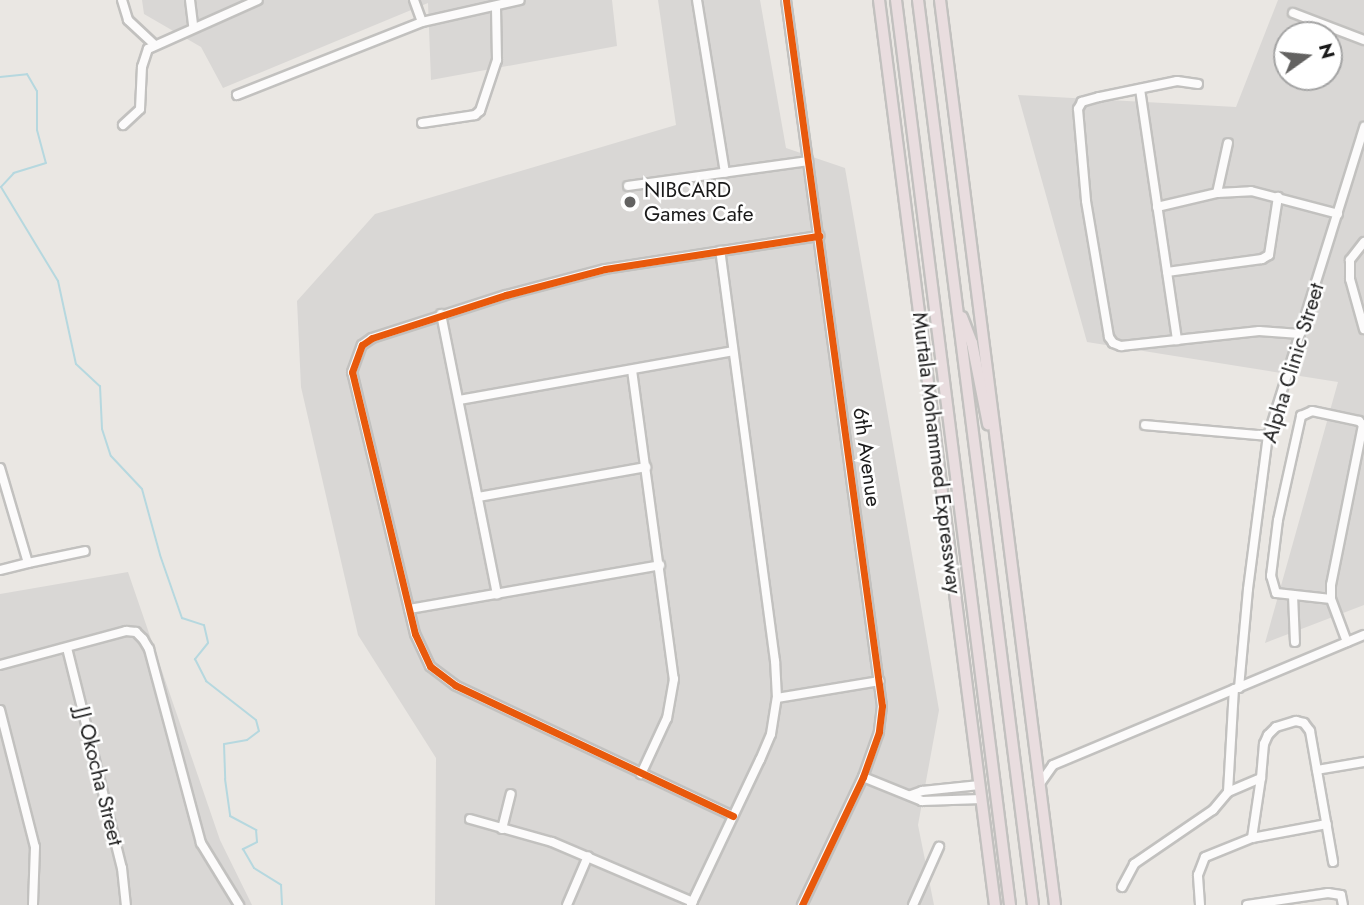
<!DOCTYPE html>
<html>
<head>
<meta charset="utf-8">
<style>
  body { margin:0 }
  #map { position:relative; width:1364px; height:905px; overflow:hidden; background:#eae7e3; font-family:Jost,sans-serif }
  div>[style] { position:absolute }
  [style*='--x'] { left:calc(var(--x)*1px); top:calc(var(--y)*1px); width:calc(var(--w)*1px); rotate:calc(var(--a)*1deg) }
  .residential>* { inset:0; background:#d9d7d5 }
  .stream>* { height:2px; margin:-1px; padding:0 1px; transform-origin:1px; border-radius:1px; background:#b6d8df }
  .roads { filter:drop-shadow(2px 0 #c2c1bf) drop-shadow(-2px 0 #c2c1bf) drop-shadow(0 2px #c2c1bf) drop-shadow(0 -2px #c2c1bf) }
  .minor>* { height:8px; margin:-4px; padding:0 4px; transform-origin:4px; border-radius:4px; background:#fcfbfb }
  .highway>* { height:10px; margin:-5px; padding:0 5px; transform-origin:5px; border-radius:5px; background:#e9dddf }
  .cycleway>* { height:7px; margin:-3.5px; padding:0 3.5px; transform-origin:3.5px; border-radius:3.5px; background:#e8590c }
  .dots>* { width:19px; height:19px; translate:-50% -50%; box-sizing:border-box; border:4px solid #fff; border-radius:50% }
  span { translate:-50% -50%; white-space:nowrap; text-align:center; line-height:1.15; -webkit-text-stroke:5px #fff; paint-order:stroke }
  .poi-label { font-size:21px; color:#1b1b1b }
  .left { translate:0 -50%; text-align:left }
  .street-label { font-size:21px; color:#1b1b1b }
  .north { position:absolute; left:1273px; top:21px; width:70px; height:70px; box-sizing:border-box; background:#fff; border:2px solid #a4a4a4; border-radius:50%; rotate:75deg; font-size:19px; font-weight:700; line-height:28px; text-align:center; color:#1b1b1b }
  .north::after { content:''; display:block; margin:auto; width:24px; height:32px; background:#636261; clip-path:polygon(50% 0,100% 100%,50% 72%,0 100%) }
</style>
</head>
<body>
<div id="map">
  <div class="residential">
    <i style="clip-path:polygon(142px 0,612px 0,617px 46px,431px 80px,428px 3px,223px 88px,201px 47px,144px 14px)"></i>
    <i style="clip-path:polygon(658px 0,760px 0,786px 148px,845px 168px,939px 710px,918px 825px,934px 905px,435px 905px,436px 758px,358px 635px,301px 387px,297px 301px,375px 214px,676px 125px)"></i>
    <i style="clip-path:polygon(evenodd,1278px 0,1364px 0,1364px 605px,1265px 643px,1338px 382px,1087px 342px,1018px 95px,1236px 107px,1278px 0,1287px 35px,1329px 35px,1329px 77px,1287px 77px,1287px 35px)"></i>
    <i style="clip-path:polygon(128px 572px,220px 840px,252px 905px,0 905px,0 594px)"></i>
  </div>
  <div class="stream">
    <i style="--x:0;--y:77;--w:27;--a:-6"></i>
    <i style="--x:27;--y:74;--w:20;--a:60"></i>
    <i style="--x:37;--y:91;--w:39;--a:90"></i>
    <i style="--x:37;--y:130;--w:34;--a:75"></i>
    <i style="--x:46;--y:163;--w:34;--a:163"></i>
    <i style="--x:14;--y:173;--w:19;--a:133"></i>
    <i style="--x:1;--y:187;--w:110;--a:58.8"></i>
    <i style="--x:58;--y:281;--w:85;--a:77.8"></i>
    <i style="--x:76;--y:364;--w:33;--a:43"></i>
    <i style="--x:100;--y:386;--w:43;--a:87.3"></i>
    <i style="--x:102;--y:429;--w:28;--a:72"></i>
    <i style="--x:111;--y:456;--w:45;--a:46.8"></i>
    <i style="--x:142;--y:489;--w:68;--a:74.7"></i>
    <i style="--x:160;--y:555;--w:67;--a:70.8"></i>
    <i style="--x:182;--y:618;--w:23;--a:18"></i>
    <i style="--x:204;--y:625;--w:18;--a:77"></i>
    <i style="--x:208;--y:643;--w:21;--a:129"></i>
    <i style="--x:195;--y:659;--w:25;--a:63"></i>
    <i style="--x:206;--y:681;--w:63;--a:38"></i>
    <i style="--x:256;--y:720;--w:11;--a:75"></i>
    <i style="--x:259;--y:731;--w:15;--a:143"></i>
    <i style="--x:247;--y:740;--w:23;--a:170"></i>
    <i style="--x:224;--y:744;--w:35;--a:88"></i>
    <i style="--x:225;--y:779;--w:37;--a:82"></i>
    <i style="--x:230;--y:816;--w:30;--a:28"></i>
    <i style="--x:256;--y:830;--w:12;--a:85"></i>
    <i style="--x:257;--y:842;--w:16;--a:153"></i>
    <i style="--x:243;--y:849;--w:22;--a:60"></i>
    <i style="--x:254;--y:868;--w:32;--a:32"></i>
    <i style="--x:281;--y:885;--w:20;--a:87"></i>
  </div>
  <div class="roads">
    <div class="minor">
      <i style="--x:122;--y:0;--w:21;--a:73"></i>
      <i style="--x:128;--y:20;--w:35;--a:43"></i>
      <i style="--x:190;--y:0;--w:26;--a:83"></i>
      <i style="--x:414;--y:0;--w:23;--a:70"></i>
      <i style="--x:697;--y:0;--w:175;--a:80.8"></i>
      <i style="--x:786;--y:0;--w:712;--a:82.26"></i>
      <i style="--x:882;--y:706;--w:26;--a:97"></i>
      <i style="--x:879;--y:732;--w:48;--a:109.6"></i>
      <i style="--x:863;--y:777;--w:142;--a:115.5"></i>
      <i style="--x:1293;--y:13;--w:76;--a:20.8"></i>
      <i style="--x:1198;--y:84;--w:21;--a:-172"></i>
      <i style="--x:1177;--y:81;--w:80;--a:168.4"></i>
      <i style="--x:1099;--y:97;--w:18;--a:164"></i>
      <i style="--x:1082;--y:102;--w:8;--a:120"></i>
      <i style="--x:1078;--y:109;--w:92;--a:85"></i>
      <i style="--x:1086;--y:201;--w:138;--a:80.4"></i>
      <i style="--x:1109;--y:337;--w:7;--a:56"></i>
      <i style="--x:1113;--y:343;--w:9;--a:21"></i>
      <i style="--x:1121;--y:346;--w:139;--a:-6.2"></i>
      <i style="--x:1259;--y:331;--w:41;--a:4.2"></i>
      <i style="--x:1140;--y:89;--w:254;--a:81.6"></i>
      <i style="--x:237;--y:95;--w:199;--a:-21.5"></i>
      <i style="--x:422;--y:22;--w:100;--a:-12.7"></i>
      <i style="--x:422;--y:123;--w:54;--a:-8.6"></i>
      <i style="--x:475;--y:115;--w:6;--a:-39"></i>
      <i style="--x:480;--y:111;--w:54;--a:-71.6"></i>
      <i style="--x:497;--y:60;--w:54;--a:-91.1"></i>
      <i style="--x:123;--y:125;--w:23;--a:-43"></i>
      <i style="--x:140;--y:109;--w:42;--a:-87.3"></i>
      <i style="--x:142;--y:67;--w:19;--a:-72"></i>
      <i style="--x:148;--y:49;--w:120;--a:-24"></i>
      <i style="--x:628;--y:186;--w:182;--a:-7.9"></i>
      <i style="--x:1217;--y:193;--w:51;--a:-77.6"></i>
      <i style="--x:1157;--y:207;--w:62;--a:-13.1"></i>
      <i style="--x:1217;--y:193;--w:34;--a:-3"></i>
      <i style="--x:1251;--y:191;--w:90;--a:14.8"></i>
      <i style="--x:1364;--y:242;--w:23;--a:128"></i>
      <i style="--x:1350;--y:260;--w:19;--a:90"></i>
      <i style="--x:1350;--y:279;--w:52;--a:74.4"></i>
      <i style="--x:1167;--y:272;--w:96;--a:-7.8"></i>
      <i style="--x:1262;--y:259;--w:8;--a:-30"></i>
      <i style="--x:1269;--y:255;--w:59;--a:-81.2"></i>
      <i style="--x:441;--y:314;--w:286;--a:78.7"></i>
      <i style="--x:632;--y:370;--w:312;--a:82.3"></i>
      <i style="--x:674;--y:679;--w:40;--a:100"></i>
      <i style="--x:667;--y:718;--w:62;--a:114.9"></i>
      <i style="--x:459;--y:400;--w:278;--a:-10.1"></i>
      <i style="--x:1145;--y:425;--w:123;--a:5.1"></i>
      <i style="--x:0;--y:468;--w:99;--a:73.6"></i>
      <i style="--x:28;--y:563;--w:29;--a:166"></i>
      <i style="--x:478;--y:497;--w:171;--a:-10.1"></i>
      <i style="--x:28;--y:563;--w:58;--a:-11.9"></i>
      <i style="--x:1293;--y:595;--w:47;--a:87.6"></i>
      <i style="--x:1331;--y:599;--w:55;--a:-173.8"></i>
      <i style="--x:1276;--y:593;--w:18;--a:-106"></i>
      <i style="--x:1271;--y:576;--w:56;--a:-82.9"></i>
      <i style="--x:1278;--y:520;--w:107;--a:-77.5"></i>
      <i style="--x:1301;--y:416;--w:12;--a:-24"></i>
      <i style="--x:1312;--y:411;--w:48;--a:12"></i>
      <i style="--x:1359;--y:421;--w:6;--a:45"></i>
      <i style="--x:1363;--y:425;--w:163;--a:101.3"></i>
      <i style="--x:1331;--y:585;--w:14;--a:90"></i>
      <i style="--x:1331;--y:599;--w:46;--a:69.6"></i>
      <i style="--x:409;--y:609;--w:255;--a:-9.9"></i>
      <i style="--x:67;--y:648;--w:227;--a:76"></i>
      <i style="--x:122;--y:868;--w:37;--a:84"></i>
      <i style="--x:0;--y:665;--w:131;--a:-15.1"></i>
      <i style="--x:126;--y:631;--w:10;--a:6"></i>
      <i style="--x:136;--y:632;--w:10;--a:45"></i>
      <i style="--x:143;--y:639;--w:12;--a:59"></i>
      <i style="--x:149;--y:649;--w:201;--a:75"></i>
      <i style="--x:201;--y:843;--w:73;--a:58.5"></i>
      <i style="--x:1239;--y:688;--w:99;--a:-84.8"></i>
      <i style="--x:1248;--y:589;--w:154;--a:-82.6"></i>
      <i style="--x:1268;--y:436;--w:324;--a:-72.7"></i>
      <i style="--x:777;--y:698;--w:104;--a:-9.4"></i>
      <i style="--x:0;--y:710;--w:141;--a:75.7"></i>
      <i style="--x:35;--y:847;--w:58;--a:92"></i>
      <i style="--x:1317;--y:770;--w:48;--a:-9.7"></i>
      <i style="--x:863;--y:777;--w:64;--a:22.1"></i>
      <i style="--x:922;--y:801;--w:60;--a:-1.9"></i>
      <i style="--x:1039;--y:785;--w:24;--a:-55"></i>
      <i style="--x:1053;--y:765;--w:337;--a:-22.7"></i>
      <i style="--x:1228;--y:792;--w:103;--a:-86.7"></i>
      <i style="--x:911;--y:795;--w:12;--a:-20"></i>
      <i style="--x:922;--y:791;--w:58;--a:-5.9"></i>
      <i style="--x:733;--y:816;--w:307;--a:-154.8"></i>
      <i style="--x:455;--y:685;--w:31;--a:-143"></i>
      <i style="--x:430;--y:666;--w:35;--a:-115"></i>
      <i style="--x:415;--y:634;--w:269;--a:-103.5"></i>
      <i style="--x:352;--y:372;--w:29;--a:-70"></i>
      <i style="--x:362;--y:345;--w:12;--a:-35"></i>
      <i style="--x:372;--y:338;--w:141;--a:-17.8"></i>
      <i style="--x:506;--y:295;--w:102;--a:-14.7"></i>
      <i style="--x:605;--y:269;--w:217;--a:-8.8"></i>
      <i style="--x:470;--y:819;--w:85;--a:15.7"></i>
      <i style="--x:552;--y:842;--w:153;--a:23.1"></i>
      <i style="--x:502;--y:829;--w:36;--a:-76"></i>
      <i style="--x:1252;--y:838;--w:61;--a:-81.5"></i>
      <i style="--x:1122;--y:887;--w:26;--a:-62"></i>
      <i style="--x:1134;--y:864;--w:96;--a:-34.4"></i>
      <i style="--x:1213;--y:810;--w:23;--a:-50"></i>
      <i style="--x:1228;--y:792;--w:36;--a:-23"></i>
      <i style="--x:1261;--y:778;--w:34;--a:-85"></i>
      <i style="--x:1264;--y:744;--w:10;--a:-66"></i>
      <i style="--x:1268;--y:735;--w:11;--a:-45"></i>
      <i style="--x:1276;--y:727;--w:21;--a:-17"></i>
      <i style="--x:1296;--y:721;--w:8;--a:14"></i>
      <i style="--x:1304;--y:723;--w:10;--a:53"></i>
      <i style="--x:1310;--y:731;--w:133;--a:80"></i>
      <i style="--x:567;--y:905;--w:53;--a:-66.8"></i>
      <i style="--x:691;--y:905;--w:161;--a:-64.6"></i>
      <i style="--x:760;--y:760;--w:28;--a:-67"></i>
      <i style="--x:771;--y:734;--w:36;--a:-81"></i>
      <i style="--x:777;--y:698;--w:37;--a:-93"></i>
      <i style="--x:775;--y:661;--w:414;--a:-97.6"></i>
      <i style="--x:913;--y:905;--w:64;--a:-65.9"></i>
      <i style="--x:1200;--y:905;--w:30;--a:-94"></i>
      <i style="--x:1198;--y:875;--w:19;--a:-69"></i>
      <i style="--x:1205;--y:857;--w:51;--a:-22"></i>
      <i style="--x:1252;--y:838;--w:76;--a:-10.6"></i>
      <i style="--x:1247;--y:905;--w:82;--a:-8.4"></i>
      <i style="--x:1328;--y:893;--w:13;--a:9"></i>
      <i style="--x:1341;--y:895;--w:10;--a:79"></i>
    </div>
    <div class="highway">
      <i style="--x:879;--y:0;--w:912;--a:82.7"></i>
      <i style="--x:896;--y:0;--w:912;--a:82.82"></i>
      <i style="--x:918;--y:0;--w:912;--a:82.76"></i>
      <i style="--x:940;--y:0;--w:912;--a:82.76"></i>
      <i style="--x:962;--y:317;--w:28;--a:69"></i>
      <i style="--x:972;--y:343;--w:83;--a:78.8"></i>
    </div>
  </div>
  <div class="cycleway">
    <i style="--x:786;--y:0;--w:712;--a:82.26"></i>
    <i style="--x:882;--y:706;--w:26;--a:97"></i>
    <i style="--x:879;--y:732;--w:48;--a:109.6"></i>
    <i style="--x:863;--y:777;--w:142;--a:115.5"></i>
    <i style="--x:733;--y:816;--w:307;--a:-154.8"></i>
    <i style="--x:455;--y:685;--w:31;--a:-143"></i>
    <i style="--x:430;--y:666;--w:35;--a:-115"></i>
    <i style="--x:415;--y:634;--w:269;--a:-103.5"></i>
    <i style="--x:352;--y:372;--w:29;--a:-70"></i>
    <i style="--x:362;--y:345;--w:12;--a:-35"></i>
    <i style="--x:372;--y:338;--w:141;--a:-17.8"></i>
    <i style="--x:506;--y:295;--w:102;--a:-14.7"></i>
    <i style="--x:605;--y:269;--w:217;--a:-8.8"></i>
  </div>
  <div class="dots">
    <i style="left:630px;top:202px;background:#636261"></i>
  </div>
  <div class="poi-label">
    <span class="left" style="left:644px;top:202px">NIBCARD<br>Games Cafe</span>
  </div>
  <div class="street-label">
    <span style="left:1293px;top:363px;rotate:-73deg">Alpha Clinic Street</span>
    <span style="left:937px;top:453px;rotate:83deg">Murtala Mohammed Expressway</span>
    <span style="left:867px;top:457px;rotate:82deg">6th Avenue</span>
    <span style="left:99px;top:776px;rotate:76deg">JJ Okocha Street</span>
  </div>
  <div class="north">N</div>
</div>
</body>
</html>
